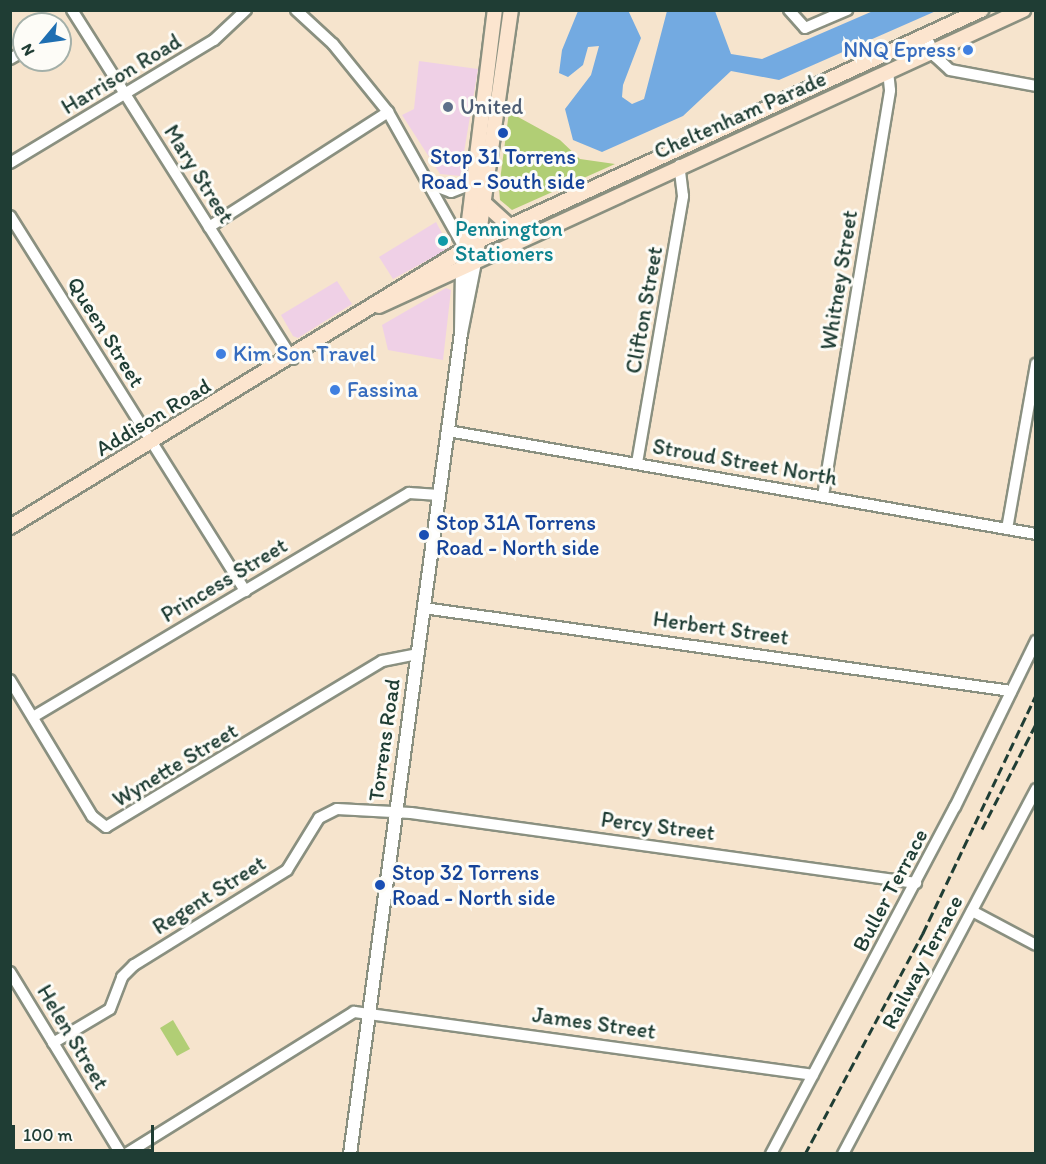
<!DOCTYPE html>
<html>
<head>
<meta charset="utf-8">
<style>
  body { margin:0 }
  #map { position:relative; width:1046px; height:1164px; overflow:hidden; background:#f6e4cd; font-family:Itim,sans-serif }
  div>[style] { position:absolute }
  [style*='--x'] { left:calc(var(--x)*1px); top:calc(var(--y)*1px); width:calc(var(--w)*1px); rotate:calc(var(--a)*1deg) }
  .built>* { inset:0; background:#efd0e6 }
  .green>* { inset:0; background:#b1ce75 }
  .water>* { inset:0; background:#73aae1 }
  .roads { filter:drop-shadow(2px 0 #8a9080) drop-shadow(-2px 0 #8a9080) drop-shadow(0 2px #8a9080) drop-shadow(0 -2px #8a9080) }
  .minor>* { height:10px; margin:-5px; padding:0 5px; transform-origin:5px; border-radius:5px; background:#fff }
  .tertiary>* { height:12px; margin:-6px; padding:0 6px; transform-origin:6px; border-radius:6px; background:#fff }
  .secondary>* { height:14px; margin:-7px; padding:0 7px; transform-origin:7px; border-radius:7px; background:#fce5cf }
  .rail>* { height:3px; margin-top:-1.5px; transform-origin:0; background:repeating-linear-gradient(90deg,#1f3d34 0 9px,transparent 0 13.5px) }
  .dots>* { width:16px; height:16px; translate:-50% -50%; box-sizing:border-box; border:3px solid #fdfcf7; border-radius:50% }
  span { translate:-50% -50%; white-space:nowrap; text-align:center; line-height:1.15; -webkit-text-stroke:6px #fdfcf7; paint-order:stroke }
  .shop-label { font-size:22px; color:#366cbe }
  .right { translate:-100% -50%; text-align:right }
  .left { translate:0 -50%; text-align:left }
  .street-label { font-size:22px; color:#1f3d34 }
  .service-label { font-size:22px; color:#4e5e75 }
  .transit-label { font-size:22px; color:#164399 }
  .culture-label { font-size:22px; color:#0d838f }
  .frame { position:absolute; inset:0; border:12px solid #1f3d34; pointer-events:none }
  .north { position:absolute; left:12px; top:12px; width:60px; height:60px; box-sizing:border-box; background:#fdfcf7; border:2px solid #a4b0a9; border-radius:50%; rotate:241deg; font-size:16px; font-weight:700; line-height:24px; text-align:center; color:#1f3d34 }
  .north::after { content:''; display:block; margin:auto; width:21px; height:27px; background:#1f6fb2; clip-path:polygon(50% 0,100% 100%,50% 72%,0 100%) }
  .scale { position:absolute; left:12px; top:1125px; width:142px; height:27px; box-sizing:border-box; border:3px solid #1f3d34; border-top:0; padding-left:8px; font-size:18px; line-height:21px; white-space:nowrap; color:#1f3d34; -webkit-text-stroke:4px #fdfcf7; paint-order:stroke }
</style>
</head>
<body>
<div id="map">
  <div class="built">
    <i style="clip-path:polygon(419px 61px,478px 69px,460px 176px,440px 174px,402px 115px,414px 109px)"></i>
    <i style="clip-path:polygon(436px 222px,450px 248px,393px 279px,379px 257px)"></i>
    <i style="clip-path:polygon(337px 281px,352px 304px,298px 338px,293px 336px,281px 315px)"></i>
    <i style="clip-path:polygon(446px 288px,451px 290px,443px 360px,388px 350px,382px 325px)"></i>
  </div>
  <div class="green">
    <i style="clip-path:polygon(509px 112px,560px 140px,580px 159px,615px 164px,512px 210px,500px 200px,499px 188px)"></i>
    <i style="clip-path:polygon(173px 1020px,190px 1049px,177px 1056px,160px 1028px)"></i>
  </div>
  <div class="water">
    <i style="clip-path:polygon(628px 10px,641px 38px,623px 85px,622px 97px,632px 104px,644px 99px,667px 11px,715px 11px,731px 54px,762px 59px,873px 11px,936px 11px,779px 80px,731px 71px,683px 116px,602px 152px,573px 140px,565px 109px,591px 75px,599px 46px,588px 47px,583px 65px,568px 77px,559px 73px,562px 50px,578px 11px)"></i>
  </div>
  <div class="roads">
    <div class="minor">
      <i style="--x:72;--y:10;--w:413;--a:57.7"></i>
      <i style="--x:296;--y:10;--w:50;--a:42.6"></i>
      <i style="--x:333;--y:44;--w:87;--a:51"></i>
      <i style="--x:388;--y:112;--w:157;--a:60.7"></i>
      <i style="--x:789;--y:10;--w:24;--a:48"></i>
      <i style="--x:805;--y:28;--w:46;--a:-23.2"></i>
      <i style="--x:926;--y:36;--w:23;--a:65"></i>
      <i style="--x:936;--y:57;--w:19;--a:43"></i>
      <i style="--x:950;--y:70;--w:87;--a:10.5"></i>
      <i style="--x:10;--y:59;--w:16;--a:-30"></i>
      <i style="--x:10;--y:163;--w:238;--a:-31.1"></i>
      <i style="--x:214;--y:40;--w:44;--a:-43.2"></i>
      <i style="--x:433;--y:185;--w:19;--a:21"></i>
      <i style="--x:451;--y:192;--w:26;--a:-21"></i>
      <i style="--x:10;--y:216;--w:443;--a:57.9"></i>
      <i style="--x:209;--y:227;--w:213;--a:-32.7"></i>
      <i style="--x:448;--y:431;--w:597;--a:9.94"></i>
      <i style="--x:637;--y:463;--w:271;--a:-80.2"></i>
      <i style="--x:683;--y:196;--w:31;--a:-97"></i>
      <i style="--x:823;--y:496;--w:411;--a:-80.6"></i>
      <i style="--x:890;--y:90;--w:19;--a:-96"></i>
      <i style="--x:1007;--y:529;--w:168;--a:-80"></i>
      <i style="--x:424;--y:608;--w:593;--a:8.05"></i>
      <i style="--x:10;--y:680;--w:159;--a:58.9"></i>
      <i style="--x:92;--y:816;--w:18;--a:38"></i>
      <i style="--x:106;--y:827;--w:322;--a:-31"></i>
      <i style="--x:382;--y:661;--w:37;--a:-11"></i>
      <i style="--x:33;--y:717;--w:438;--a:-30.8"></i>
      <i style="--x:409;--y:493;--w:30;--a:4"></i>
      <i style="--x:972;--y:911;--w:72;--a:28"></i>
      <i style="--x:10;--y:972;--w:213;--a:58.6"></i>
      <i style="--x:53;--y:1043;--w:66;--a:-30.8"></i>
      <i style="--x:110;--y:1009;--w:34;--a:-69"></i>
      <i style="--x:122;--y:977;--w:17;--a:-45"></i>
      <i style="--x:134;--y:965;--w:180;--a:-31.8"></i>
      <i style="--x:287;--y:870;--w:61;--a:-58.4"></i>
      <i style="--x:319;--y:818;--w:20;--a:-27"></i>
      <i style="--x:337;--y:809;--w:74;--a:3.1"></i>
      <i style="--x:411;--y:813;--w:510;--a:7.89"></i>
      <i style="--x:126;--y:1154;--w:269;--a:-31.9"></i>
      <i style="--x:354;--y:1012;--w:463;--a:7.8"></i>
      <i style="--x:771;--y:1154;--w:393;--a:-62.1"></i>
      <i style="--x:955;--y:807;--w:185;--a:-64"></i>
      <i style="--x:843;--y:1154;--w:413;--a:-62.1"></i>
    </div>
    <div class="tertiary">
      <i style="--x:461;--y:333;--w:66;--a:-89.1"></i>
      <i style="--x:350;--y:1154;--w:828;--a:-82.3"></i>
      <i style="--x:461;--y:333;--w:72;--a:-78.8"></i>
    </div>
    <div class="secondary">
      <i style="--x:484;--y:203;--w:36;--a:42"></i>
      <i style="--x:477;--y:248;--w:240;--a:-81.9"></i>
      <i style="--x:465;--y:253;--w:245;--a:-83"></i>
      <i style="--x:379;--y:306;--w:709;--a:-24.68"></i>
      <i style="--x:10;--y:527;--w:548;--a:-31.43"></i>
      <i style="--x:478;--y:241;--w:554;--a:-24.67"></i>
    </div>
  </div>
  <div class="rail">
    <i style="--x:982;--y:829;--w:118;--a:-62.8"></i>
    <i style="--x:805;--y:1154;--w:251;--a:-61.9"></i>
    <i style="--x:923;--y:933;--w:263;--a:-64.6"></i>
  </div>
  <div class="dots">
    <i style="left:968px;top:50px;background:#3f7fe0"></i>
    <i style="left:448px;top:107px;background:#5c6f8a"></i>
    <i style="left:503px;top:133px;background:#1a4fb4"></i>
    <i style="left:443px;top:241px;background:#0f9aa8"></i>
    <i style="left:221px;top:354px;background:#3f7fe0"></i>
    <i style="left:335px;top:390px;background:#3f7fe0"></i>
    <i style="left:424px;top:535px;background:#1a4fb4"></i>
    <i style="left:380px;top:885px;background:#1a4fb4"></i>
  </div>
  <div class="shop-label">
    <span class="right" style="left:956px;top:50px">NNQ Epress</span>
    <span class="left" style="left:233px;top:354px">Kim Son Travel</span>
    <span class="left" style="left:347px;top:390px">Fassina</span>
  </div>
  <div class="street-label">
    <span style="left:121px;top:74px;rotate:-31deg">Harrison Road</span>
    <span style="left:740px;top:115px;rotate:-24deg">Cheltenham Parade</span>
    <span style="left:199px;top:174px;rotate:58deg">Mary Street</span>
    <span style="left:839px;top:280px;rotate:-81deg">Whitney Street</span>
    <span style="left:644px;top:310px;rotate:-80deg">Clifton Street</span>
    <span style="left:106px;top:332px;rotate:58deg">Queen Street</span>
    <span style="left:153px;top:417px;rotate:-31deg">Addison Road</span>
    <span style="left:745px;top:462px;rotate:10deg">Stroud Street North</span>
    <span style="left:224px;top:580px;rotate:-31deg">Princess Street</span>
    <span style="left:721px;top:628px;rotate:8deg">Herbert Street</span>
    <span style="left:384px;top:740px;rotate:-82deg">Torrens Road</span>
    <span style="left:175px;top:765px;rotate:-31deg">Wynette Street</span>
    <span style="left:658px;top:826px;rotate:7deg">Percy Street</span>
    <span style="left:890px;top:890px;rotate:-62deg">Buller Terrace</span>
    <span style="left:209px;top:895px;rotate:-32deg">Regent Street</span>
    <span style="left:922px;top:962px;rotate:-62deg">Railway Terrace</span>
    <span style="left:594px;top:1023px;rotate:8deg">James Street</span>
    <span style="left:73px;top:1037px;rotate:59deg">Helen Street</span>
  </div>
  <div class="service-label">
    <span class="left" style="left:460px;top:107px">United</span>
  </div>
  <div class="transit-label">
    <span style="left:503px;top:169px">Stop 31 Torrens<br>Road - South side</span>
    <span class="left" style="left:436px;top:535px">Stop 31A Torrens<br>Road - North side</span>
    <span class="left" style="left:392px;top:885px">Stop 32 Torrens<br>Road - North side</span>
  </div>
  <div class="culture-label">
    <span class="left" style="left:455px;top:241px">Pennington<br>Stationers</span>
  </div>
  <div class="frame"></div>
  <div class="north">N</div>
  <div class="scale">100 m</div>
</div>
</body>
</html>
